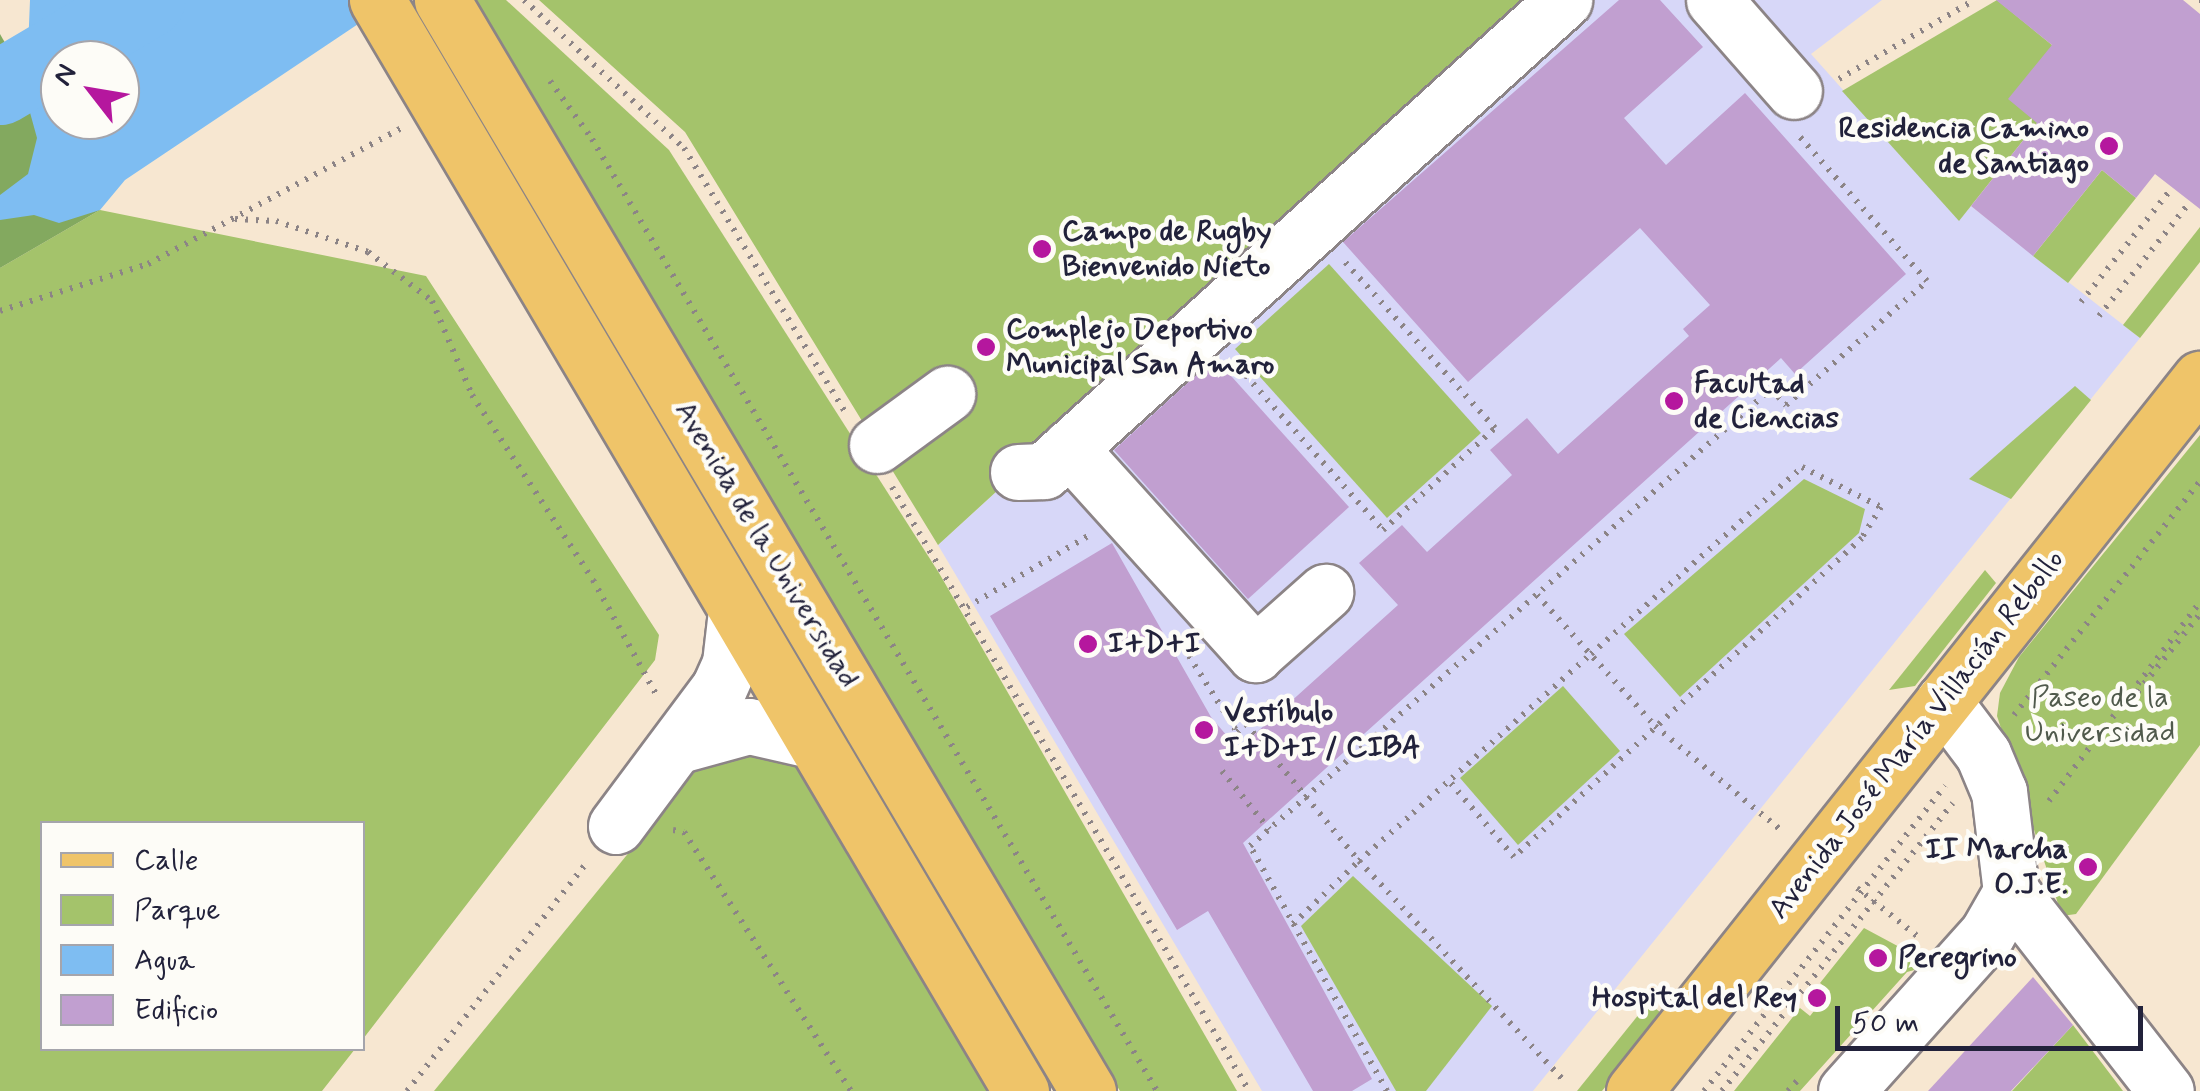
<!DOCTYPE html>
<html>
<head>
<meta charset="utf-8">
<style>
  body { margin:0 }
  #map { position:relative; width:2200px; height:1091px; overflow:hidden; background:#f7e7d1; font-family:Mynerve,sans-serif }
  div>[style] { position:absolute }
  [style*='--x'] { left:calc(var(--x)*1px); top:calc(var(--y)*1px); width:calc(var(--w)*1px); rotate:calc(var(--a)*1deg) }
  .built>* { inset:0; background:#d7d7f8 }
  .green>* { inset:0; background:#a4c36b }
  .forest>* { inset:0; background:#83a95f }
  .water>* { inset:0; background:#7ebdf2 }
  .river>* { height:75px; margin:-37.5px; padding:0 37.5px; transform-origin:37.5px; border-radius:37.5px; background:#7ebdf2 }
  .building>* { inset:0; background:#c19fd0 }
  .path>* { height:6px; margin-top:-3px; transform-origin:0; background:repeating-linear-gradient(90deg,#8c8486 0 2.5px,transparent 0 10.5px) }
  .roads { filter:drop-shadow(2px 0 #8c8486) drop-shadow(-2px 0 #8c8486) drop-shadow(0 2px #8c8486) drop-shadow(0 -2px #8c8486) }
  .minor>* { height:55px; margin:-27.5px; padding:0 27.5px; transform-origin:27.5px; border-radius:27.5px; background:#fff }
  .major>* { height:55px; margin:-27.5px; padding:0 27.5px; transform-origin:27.5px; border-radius:27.5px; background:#efc469 }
  .highway>* { height:55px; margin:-27.5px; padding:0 27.5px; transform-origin:27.5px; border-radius:27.5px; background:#efc469 }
  .dots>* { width:28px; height:28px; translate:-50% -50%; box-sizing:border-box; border:5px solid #fdfcf7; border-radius:50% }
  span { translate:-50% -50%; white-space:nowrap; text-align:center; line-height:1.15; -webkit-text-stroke:9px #fdfcf7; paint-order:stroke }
  .poi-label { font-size:30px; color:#22223b; font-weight:700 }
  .right { translate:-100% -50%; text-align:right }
  .left { translate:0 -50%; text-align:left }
  .street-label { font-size:30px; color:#22223b }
  .park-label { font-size:30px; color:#505a4c }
  .legend { position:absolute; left:40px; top:821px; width:325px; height:230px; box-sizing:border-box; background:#fdfcf7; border:2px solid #a5a5ac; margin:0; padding:12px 18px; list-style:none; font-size:30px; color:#22223b }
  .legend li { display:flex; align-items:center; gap:20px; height:50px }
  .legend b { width:50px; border:2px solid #a5a5ac }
  .north { position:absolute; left:40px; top:40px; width:100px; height:100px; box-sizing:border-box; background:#fdfcf7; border:2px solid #a5a5ac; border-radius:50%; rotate:301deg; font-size:28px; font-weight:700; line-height:40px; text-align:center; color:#22223b }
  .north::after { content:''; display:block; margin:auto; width:35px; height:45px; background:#b5179e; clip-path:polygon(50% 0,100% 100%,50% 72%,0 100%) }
  .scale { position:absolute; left:1835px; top:1006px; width:308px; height:45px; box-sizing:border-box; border:5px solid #22223b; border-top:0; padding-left:12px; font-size:30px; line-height:35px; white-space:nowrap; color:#22223b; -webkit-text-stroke:8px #fdfcf7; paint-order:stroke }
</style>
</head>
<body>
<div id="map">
  <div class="built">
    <i style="clip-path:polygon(1533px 0,1882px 0,1811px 54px,1959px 220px,1971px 206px,2140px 338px,1533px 1091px,1262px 1091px,938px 545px)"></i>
  </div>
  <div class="green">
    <i style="clip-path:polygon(473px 0,506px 0,669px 150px,939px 573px,1237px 1091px,1120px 1091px)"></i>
    <i style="clip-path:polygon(539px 0,1533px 0,938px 545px,685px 132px)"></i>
    <i style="clip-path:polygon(1997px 0,2052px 45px,2037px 123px,1959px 221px,1842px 91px)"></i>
    <i style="clip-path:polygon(2102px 170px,2136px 198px,2068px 283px,2033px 256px)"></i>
    <i style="clip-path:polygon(100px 210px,426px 276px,659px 635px,655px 660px,363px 1039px,362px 824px,42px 824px,42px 1048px,355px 1049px,322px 1091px,0 1091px,0 268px)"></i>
    <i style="clip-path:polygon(2200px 227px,2200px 262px,2140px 338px,2123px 325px)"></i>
    <i style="clip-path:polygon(1329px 264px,1481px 433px,1387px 518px,1235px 349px)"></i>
    <i style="clip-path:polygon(2075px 386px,2091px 400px,2011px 499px,1969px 479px)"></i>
    <i style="clip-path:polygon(2200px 435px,2200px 745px,2076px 914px,2062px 916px,1997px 716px,2000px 693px,2019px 657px)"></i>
    <i style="clip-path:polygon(1804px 479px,1865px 509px,1859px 533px,1680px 697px,1624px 634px)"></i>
    <i style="clip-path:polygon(1985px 570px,1996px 583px,1915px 686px,1889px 690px)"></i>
    <i style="clip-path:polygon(1563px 686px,1620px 751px,1518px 845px,1460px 778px)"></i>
    <i style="clip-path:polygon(771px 750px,799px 767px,992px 1091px,434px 1091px,702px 763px)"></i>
    <i style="clip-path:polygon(1353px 876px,1492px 1006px,1426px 1091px,1396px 1091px,1301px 926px)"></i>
    <i style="clip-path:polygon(1864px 928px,1933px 965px,1907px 972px,1800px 1091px,1734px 1091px,1800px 1008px,1810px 1016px,1830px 991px,1820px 983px)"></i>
    <i style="clip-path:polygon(1648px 1003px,1664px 1015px,1602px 1091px,1577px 1091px)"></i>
    <i style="clip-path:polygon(2073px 1025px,2123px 1091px,2012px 1091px)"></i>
  </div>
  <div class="forest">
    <i style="clip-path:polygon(0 34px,100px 210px,0 268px)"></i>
  </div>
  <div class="water">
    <i style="clip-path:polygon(evenodd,30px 0,394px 0,125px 180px,100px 210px,59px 223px,34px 215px,0 220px,0 195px,28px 174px,37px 138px,26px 98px,30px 0,60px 60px,120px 60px,120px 120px,60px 120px,60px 60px)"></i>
  </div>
  <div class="river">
    <i style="--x:0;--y:87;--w:171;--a:-30.6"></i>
  </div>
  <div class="building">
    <i style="clip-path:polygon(1619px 0,1660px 0,1703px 47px,1624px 118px,1666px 165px,1745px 93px,1906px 274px,1795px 374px,1781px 358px,1243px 843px,1372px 1079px,1352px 1091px,1313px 1091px,1208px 911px,1177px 930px,990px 616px,1112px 543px,1211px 717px,1238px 749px,1398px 605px,1359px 563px,1402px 525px,1427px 552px,1512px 475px,1490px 450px,1527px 418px,1558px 454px,1689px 336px,1683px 329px,1710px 305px,1640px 228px,1468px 382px,1343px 242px)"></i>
    <i style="clip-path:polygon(1996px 0,2183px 0,2200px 14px,2200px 209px,2155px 174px,2136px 198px,2102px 170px,2033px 256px,1971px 206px,2037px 123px,2008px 99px,2052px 45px)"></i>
    <i style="clip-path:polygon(1215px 358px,1349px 507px,1248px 599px,1114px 450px)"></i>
    <i style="clip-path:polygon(2033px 977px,2073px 1025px,2011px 1091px,1928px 1091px)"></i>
  </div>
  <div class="path">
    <i style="--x:524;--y:0;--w:218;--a:42.8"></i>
    <i style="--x:684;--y:148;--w:311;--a:58.6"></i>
    <i style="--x:2199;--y:0;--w:1;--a:0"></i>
    <i style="--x:1839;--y:79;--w:156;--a:-30.3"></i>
    <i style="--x:550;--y:81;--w:72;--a:54.1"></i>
    <i style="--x:592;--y:139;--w:1107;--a:59.31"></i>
    <i style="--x:235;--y:219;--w:41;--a:2.8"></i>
    <i style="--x:276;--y:221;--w:97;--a:18.6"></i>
    <i style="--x:368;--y:252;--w:81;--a:37.4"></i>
    <i style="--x:432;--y:301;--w:102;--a:66.9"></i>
    <i style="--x:472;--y:395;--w:221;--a:56.8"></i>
    <i style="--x:593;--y:580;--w:130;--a:61.1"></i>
    <i style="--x:2081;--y:302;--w:146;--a:-51.4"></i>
    <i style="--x:0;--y:311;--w:155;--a:-17.6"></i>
    <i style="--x:148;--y:264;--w:288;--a:-28.2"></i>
    <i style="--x:2099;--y:316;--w:146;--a:-51.4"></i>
    <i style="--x:1232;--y:360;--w:227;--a:48.4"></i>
    <i style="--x:1383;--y:530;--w:151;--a:-42.3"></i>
    <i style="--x:1495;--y:428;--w:224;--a:-132.1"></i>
    <i style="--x:892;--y:487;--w:702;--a:59.41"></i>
    <i style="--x:1537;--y:595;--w:176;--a:48"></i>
    <i style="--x:1655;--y:726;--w:166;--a:39.6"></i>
    <i style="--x:967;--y:607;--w:140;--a:-30.4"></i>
    <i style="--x:1189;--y:656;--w:90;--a:57.7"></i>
    <i style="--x:1237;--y:732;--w:47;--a:-42.4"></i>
    <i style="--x:2131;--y:700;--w:110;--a:-51.3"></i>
    <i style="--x:2014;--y:715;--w:299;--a:-51.5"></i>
    <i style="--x:1246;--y:724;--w:178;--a:50.5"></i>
    <i style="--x:1359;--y:861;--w:72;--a:-41.6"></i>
    <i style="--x:1413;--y:813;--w:239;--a:-41.8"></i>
    <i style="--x:1591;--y:654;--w:282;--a:-41.5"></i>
    <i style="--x:1802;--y:467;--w:89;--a:26.9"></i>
    <i style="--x:1881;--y:507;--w:36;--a:122"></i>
    <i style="--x:1862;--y:538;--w:472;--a:137.5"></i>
    <i style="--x:1514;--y:857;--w:100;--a:-130.5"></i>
    <i style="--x:1222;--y:771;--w:75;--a:51"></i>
    <i style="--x:2049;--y:801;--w:250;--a:-52.8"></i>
    <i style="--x:673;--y:830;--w:11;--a:10"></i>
    <i style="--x:684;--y:832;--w:308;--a:57.2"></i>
    <i style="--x:1857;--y:888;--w:82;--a:38.6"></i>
    <i style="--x:1293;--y:924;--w:91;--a:-43.7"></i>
    <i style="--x:1359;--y:861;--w:302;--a:47"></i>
    <i style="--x:407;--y:1091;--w:291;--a:-51.8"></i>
    <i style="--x:1387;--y:1091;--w:281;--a:-119.2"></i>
    <i style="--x:1250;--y:846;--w:693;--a:-41.26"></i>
    <i style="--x:1771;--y:389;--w:22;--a:47"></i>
    <i style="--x:1786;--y:405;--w:188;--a:-41.3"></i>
    <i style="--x:1927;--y:281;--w:193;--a:-131.4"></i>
    <i style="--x:1704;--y:1091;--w:389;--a:-51.7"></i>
    <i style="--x:1722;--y:1091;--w:369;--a:-51.3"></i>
    <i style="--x:1788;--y:1091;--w:15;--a:-48"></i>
  </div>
  <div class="roads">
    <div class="minor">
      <i style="--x:1714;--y:0;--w:121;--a:48.7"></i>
      <i style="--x:877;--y:445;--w:87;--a:-36.1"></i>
      <i style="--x:1069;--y:448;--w:278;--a:47.9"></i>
      <i style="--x:1255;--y:654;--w:94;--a:-41.5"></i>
      <i style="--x:1018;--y:472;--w:26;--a:-2"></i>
      <i style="--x:1044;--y:471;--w:702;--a:-42.17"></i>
      <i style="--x:683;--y:744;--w:68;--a:-15.3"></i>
      <i style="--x:749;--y:726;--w:63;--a:12.9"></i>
      <i style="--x:616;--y:826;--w:172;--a:-53.3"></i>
      <i style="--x:719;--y:688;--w:27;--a:-66"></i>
      <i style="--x:730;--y:663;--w:52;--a:-83.4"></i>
      <i style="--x:2011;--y:892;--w:252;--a:52.1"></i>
      <i style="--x:1846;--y:1091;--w:211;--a:-48.1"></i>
      <i style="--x:1987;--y:934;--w:48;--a:-60.3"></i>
      <i style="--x:2011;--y:892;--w:101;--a:-96.8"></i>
      <i style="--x:1999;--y:792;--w:41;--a:-112.8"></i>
      <i style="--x:1983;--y:754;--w:66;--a:-127"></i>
    </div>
    <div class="major">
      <i style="--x:377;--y:0;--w:1267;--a:59.45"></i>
      <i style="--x:442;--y:0;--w:1268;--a:59.37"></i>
    </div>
    <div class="highway">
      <i style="--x:1634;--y:1091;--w:910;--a:-51.52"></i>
    </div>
  </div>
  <div class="dots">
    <i style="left:2109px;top:146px;background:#b5179e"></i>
    <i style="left:1042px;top:249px;background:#b5179e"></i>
    <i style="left:986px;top:347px;background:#b5179e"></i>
    <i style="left:1674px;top:401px;background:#b5179e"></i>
    <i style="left:1088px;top:644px;background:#b5179e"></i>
    <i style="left:1204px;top:730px;background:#b5179e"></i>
    <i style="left:2088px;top:867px;background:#b5179e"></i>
    <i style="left:1878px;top:958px;background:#b5179e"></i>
    <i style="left:1817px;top:998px;background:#b5179e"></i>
  </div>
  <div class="poi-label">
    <span class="right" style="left:2089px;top:146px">Residencia Camino<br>de Santiago</span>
    <span class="left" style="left:1062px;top:249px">Campo de Rugby<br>Bienvenido Nieto</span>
    <span class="left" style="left:1006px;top:347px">Complejo Deportivo<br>Municipal San Amaro</span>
    <span class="left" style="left:1694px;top:401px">Facultad<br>de Ciencias</span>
    <span class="left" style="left:1108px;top:644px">I+D+I</span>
    <span class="left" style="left:1224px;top:730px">Vestíbulo<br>I+D+I / CIBA</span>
    <span class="right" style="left:2068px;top:867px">II Marcha<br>O.J.E.</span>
    <span class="left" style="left:1898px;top:958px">Peregrino</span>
    <span class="right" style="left:1797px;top:998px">Hospital del Rey</span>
  </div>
  <div class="street-label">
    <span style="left:766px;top:545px;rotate:59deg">Avenida de la Universidad</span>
    <span style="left:1917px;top:735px;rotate:-52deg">Avenida José María Villacián Rebollo</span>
  </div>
  <div class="park-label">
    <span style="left:2100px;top:715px">Paseo de la<br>Universidad</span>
  </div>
  <ul class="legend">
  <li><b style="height:12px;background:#efc469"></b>Calle</li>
  <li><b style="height:28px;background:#a4c36b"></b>Parque</li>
  <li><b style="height:28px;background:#7ebdf2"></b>Agua</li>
  <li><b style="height:28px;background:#c19fd0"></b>Edificio</li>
  </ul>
  <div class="north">N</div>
  <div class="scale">50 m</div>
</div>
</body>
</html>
